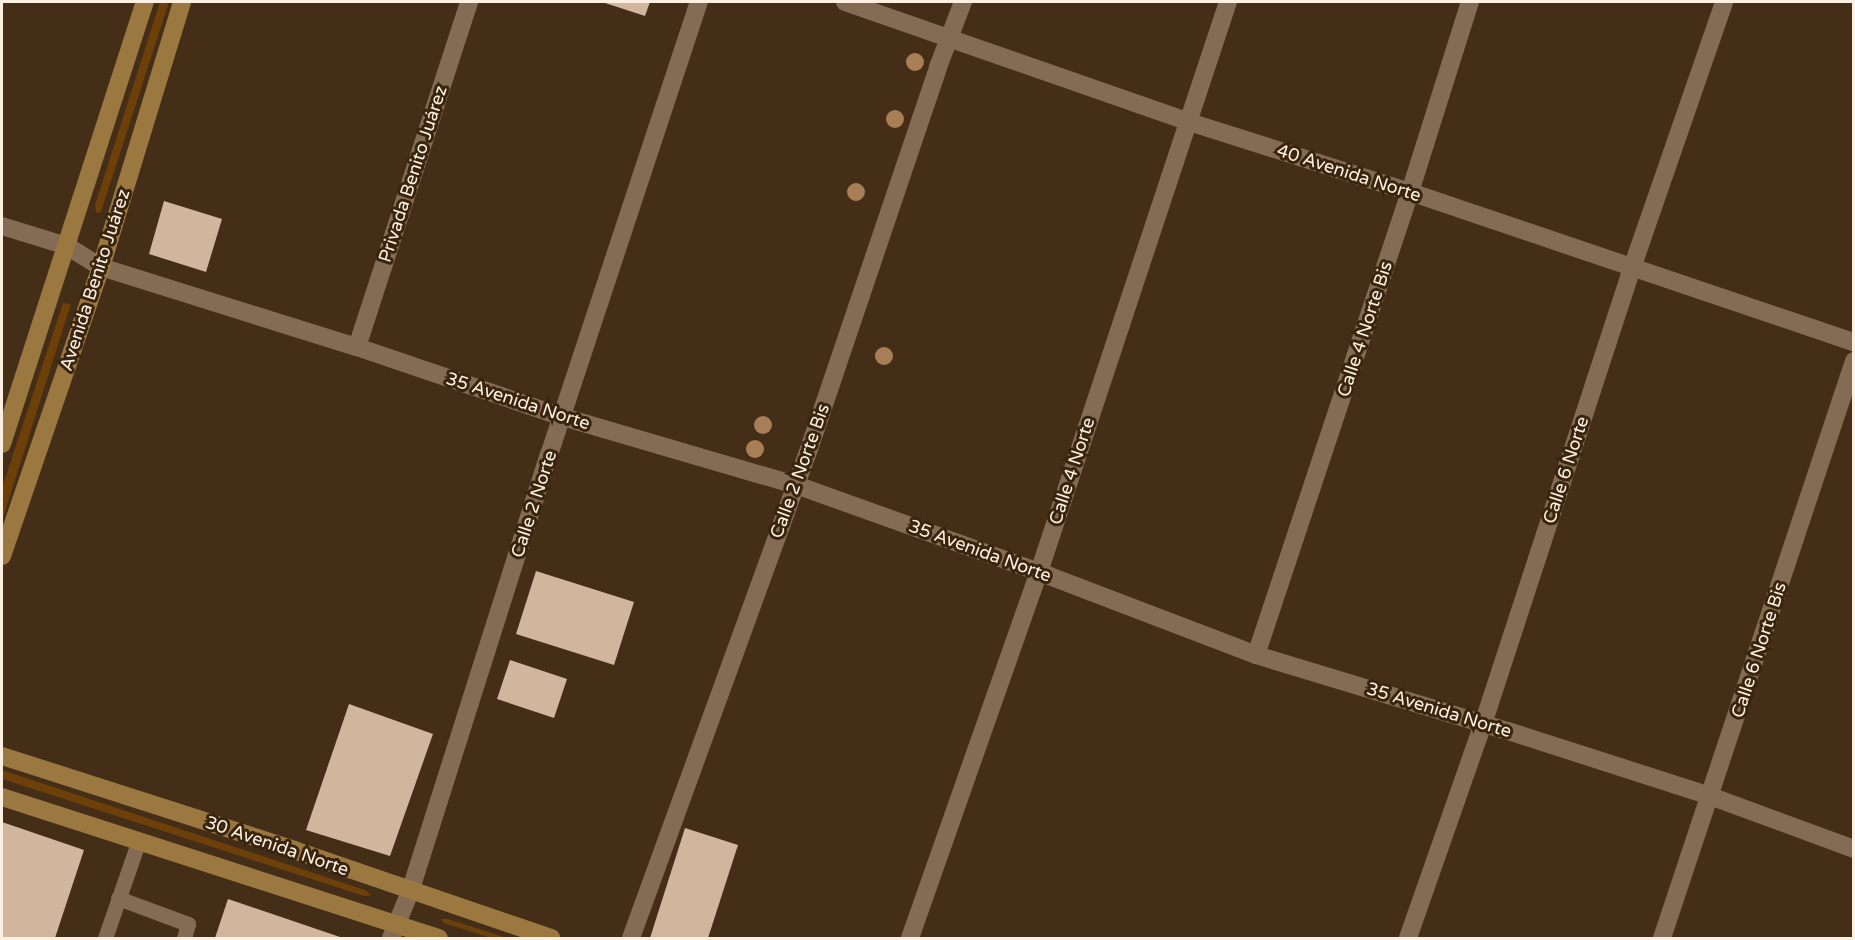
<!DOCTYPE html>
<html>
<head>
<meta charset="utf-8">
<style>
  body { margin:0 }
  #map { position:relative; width:1855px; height:940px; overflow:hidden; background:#442e18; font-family:"Varela Round",sans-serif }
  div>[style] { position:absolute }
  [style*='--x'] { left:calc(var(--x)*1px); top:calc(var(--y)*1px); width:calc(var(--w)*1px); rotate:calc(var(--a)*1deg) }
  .green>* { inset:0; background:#6c4008 }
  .building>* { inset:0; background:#d1b69d }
  .lane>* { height:15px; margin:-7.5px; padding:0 7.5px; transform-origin:7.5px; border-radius:7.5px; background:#846b54 }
  .street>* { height:18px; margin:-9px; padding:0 9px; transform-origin:9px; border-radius:9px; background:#846b54 }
  .secondary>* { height:18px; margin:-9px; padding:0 9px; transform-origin:9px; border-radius:9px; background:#9a7840 }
  .trees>* { width:18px; height:18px; margin:-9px; border-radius:50%; background:#a77e55 }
  span { translate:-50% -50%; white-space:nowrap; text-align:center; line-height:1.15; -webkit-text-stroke:6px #39240e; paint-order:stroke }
  .street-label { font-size:18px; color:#fdefe2 }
  .frame { position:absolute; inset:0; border:3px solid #fdefe2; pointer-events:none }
</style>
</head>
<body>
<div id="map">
  <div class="green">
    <i style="clip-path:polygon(160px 2px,169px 2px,101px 212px,96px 213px,95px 205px)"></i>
    <i style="clip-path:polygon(63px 303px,71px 304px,2px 521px,2px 488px)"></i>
    <i style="clip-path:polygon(2px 770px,365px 890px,372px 895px,364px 896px,2px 779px)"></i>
    <i style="clip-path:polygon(441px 919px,448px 919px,507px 938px,491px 938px,444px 923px)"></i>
  </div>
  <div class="building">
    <i style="clip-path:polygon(602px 2px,650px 2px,645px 16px)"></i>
    <i style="clip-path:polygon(164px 201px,222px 219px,206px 272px,149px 254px)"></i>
    <i style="clip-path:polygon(536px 571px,634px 602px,614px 665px,516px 634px)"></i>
    <i style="clip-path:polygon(510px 660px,567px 679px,554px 718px,497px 699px)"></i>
    <i style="clip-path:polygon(349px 704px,433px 734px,390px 856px,306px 830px)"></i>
    <i style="clip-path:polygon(2px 822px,84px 850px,55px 938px,2px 938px)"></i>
    <i style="clip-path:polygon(685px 828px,738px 845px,708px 938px,650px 938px)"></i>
    <i style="clip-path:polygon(228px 899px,343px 938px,215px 938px)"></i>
  </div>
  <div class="lane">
    <i style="--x:118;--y:898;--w:75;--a:20.4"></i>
    <i style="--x:188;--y:924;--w:15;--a:106"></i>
    <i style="--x:105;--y:938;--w:104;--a:-70.9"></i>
  </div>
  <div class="street">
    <i style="--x:845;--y:2;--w:361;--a:19.2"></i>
    <i style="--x:1186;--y:121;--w:235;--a:17.6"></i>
    <i style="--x:1410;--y:192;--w:469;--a:18.7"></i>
    <i style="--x:2;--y:226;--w:68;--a:17.1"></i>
    <i style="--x:67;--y:246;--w:40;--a:32"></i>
    <i style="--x:101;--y:267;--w:268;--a:17.4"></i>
    <i style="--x:357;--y:347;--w:218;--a:18.8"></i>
    <i style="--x:563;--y:417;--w:243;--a:16.3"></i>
    <i style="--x:796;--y:485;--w:258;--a:19.7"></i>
    <i style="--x:1039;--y:572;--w:232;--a:20.9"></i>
    <i style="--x:1256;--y:655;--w:263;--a:16.8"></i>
    <i style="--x:1508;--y:731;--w:212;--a:17.8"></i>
    <i style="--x:1710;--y:796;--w:153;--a:20.2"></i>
    <i style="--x:357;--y:347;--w:363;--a:-72"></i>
    <i style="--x:1256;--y:655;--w:488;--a:-71.6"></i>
    <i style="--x:1410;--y:192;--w:199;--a:-72.5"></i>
    <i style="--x:391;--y:938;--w:50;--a:-67.6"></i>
    <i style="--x:410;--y:892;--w:459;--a:-72.4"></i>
    <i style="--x:549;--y:455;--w:477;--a:-71.7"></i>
    <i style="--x:631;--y:938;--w:520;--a:-70"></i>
    <i style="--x:809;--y:449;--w:403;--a:-71.3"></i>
    <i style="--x:938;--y:67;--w:70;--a:-69"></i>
    <i style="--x:910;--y:938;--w:388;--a:-70.6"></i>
    <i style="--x:1039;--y:572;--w:601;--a:-71.66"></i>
    <i style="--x:1408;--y:938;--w:227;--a:-70.7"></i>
    <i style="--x:1483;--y:724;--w:480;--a:-71.9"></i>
    <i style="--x:1632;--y:268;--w:281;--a:-70.9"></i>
    <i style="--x:1662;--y:938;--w:608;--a:-71.59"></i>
  </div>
  <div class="secondary">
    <i style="--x:2;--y:444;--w:465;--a:-72.1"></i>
    <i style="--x:2;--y:556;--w:305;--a:-71.1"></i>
    <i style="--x:101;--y:267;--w:277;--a:-73"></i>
    <i style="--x:2;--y:756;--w:307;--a:17.8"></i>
    <i style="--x:294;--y:850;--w:272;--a:18.9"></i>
    <i style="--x:2;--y:797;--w:459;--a:17.9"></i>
  </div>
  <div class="trees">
    <i style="left:915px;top:62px"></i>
    <i style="left:895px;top:119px"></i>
    <i style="left:856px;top:192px"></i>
    <i style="left:884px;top:356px"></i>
    <i style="left:763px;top:425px"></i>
    <i style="left:755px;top:449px"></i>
  </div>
  <div class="street-label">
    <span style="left:1349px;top:173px;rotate:18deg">40 Avenida Norte</span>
    <span style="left:413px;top:174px;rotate:-72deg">Privada Benito Juárez</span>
    <span style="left:95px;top:280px;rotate:-72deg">Avenida Benito Juárez</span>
    <span style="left:1365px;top:329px;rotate:-72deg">Calle 4 Norte Bis</span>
    <span style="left:518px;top:401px;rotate:18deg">35 Avenida Norte</span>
    <span style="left:1566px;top:470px;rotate:-72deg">Calle 6 Norte</span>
    <span style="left:800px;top:471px;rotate:-70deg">Calle 2 Norte Bis</span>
    <span style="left:1072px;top:471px;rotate:-72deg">Calle 4 Norte</span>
    <span style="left:534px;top:504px;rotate:-72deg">Calle 2 Norte</span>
    <span style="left:980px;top:551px;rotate:20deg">35 Avenida Norte</span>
    <span style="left:1759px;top:650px;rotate:-72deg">Calle 6 Norte Bis</span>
    <span style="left:1439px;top:710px;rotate:17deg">35 Avenida Norte</span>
    <span style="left:277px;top:846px;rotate:19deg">30 Avenida Norte</span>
  </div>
  <div class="frame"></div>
</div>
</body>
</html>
